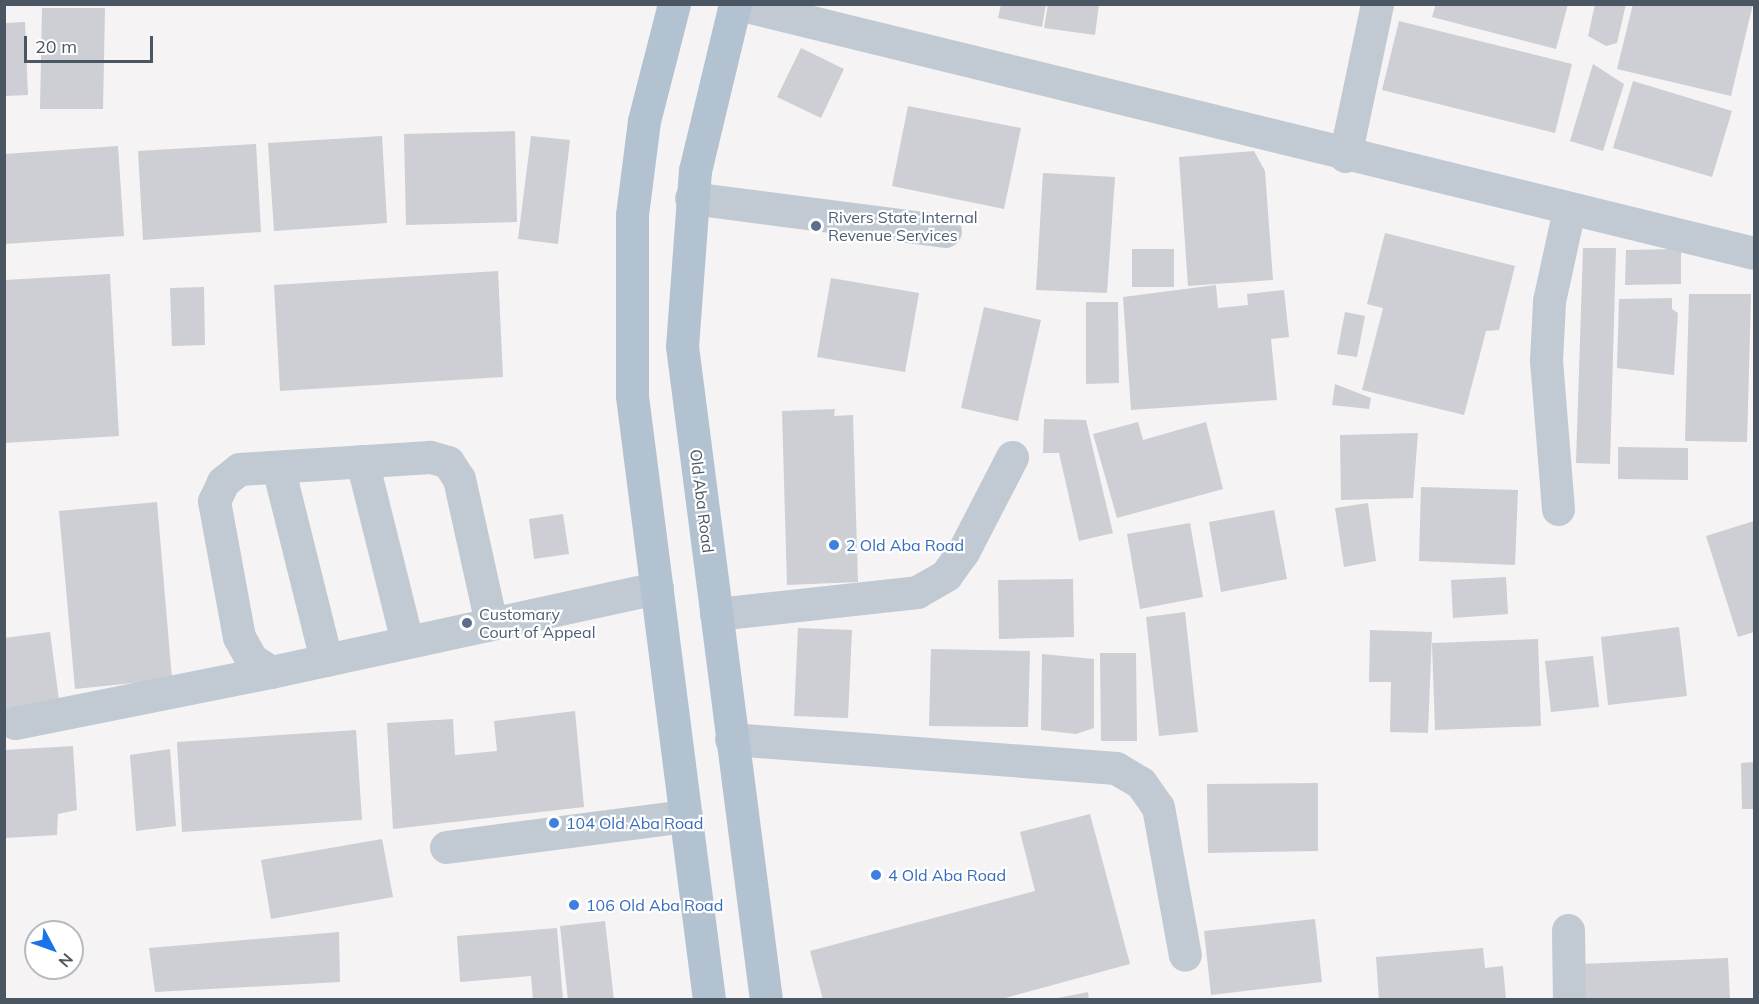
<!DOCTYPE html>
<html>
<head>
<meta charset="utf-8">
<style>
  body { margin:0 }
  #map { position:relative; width:1759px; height:1004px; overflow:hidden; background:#f5f3f3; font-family:Mulish,sans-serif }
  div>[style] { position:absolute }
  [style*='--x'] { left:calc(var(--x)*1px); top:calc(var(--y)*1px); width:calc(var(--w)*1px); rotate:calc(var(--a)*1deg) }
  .building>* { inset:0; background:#cdcfd5 }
  .minor>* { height:33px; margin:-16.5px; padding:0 16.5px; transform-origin:16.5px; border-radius:16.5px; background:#c1cad2 }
  .major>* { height:33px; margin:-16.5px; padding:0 16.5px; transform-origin:16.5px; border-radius:16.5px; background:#b3c2d1 }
  .dots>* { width:16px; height:16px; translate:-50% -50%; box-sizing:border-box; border:3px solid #fff; border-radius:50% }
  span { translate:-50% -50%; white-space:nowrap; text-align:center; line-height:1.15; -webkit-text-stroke:4.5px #fff; paint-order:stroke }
  .service-label { font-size:16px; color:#4e5e75 }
  .left { translate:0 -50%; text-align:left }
  .street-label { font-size:16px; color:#4a5661 }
  .shop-label { font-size:16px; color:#366cbe }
  .frame { position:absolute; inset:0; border:6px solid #4a5661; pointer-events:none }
  .north { position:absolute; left:24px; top:920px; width:60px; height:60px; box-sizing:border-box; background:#fff; border:2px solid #b7bbc0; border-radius:50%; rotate:131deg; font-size:16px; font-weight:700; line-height:24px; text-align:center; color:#4a5661 }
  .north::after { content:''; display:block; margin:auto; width:21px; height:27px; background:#1a73e8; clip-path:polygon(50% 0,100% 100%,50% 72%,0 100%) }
  .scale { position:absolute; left:24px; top:36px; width:129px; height:27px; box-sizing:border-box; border:3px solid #4a5661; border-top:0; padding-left:8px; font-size:18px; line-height:21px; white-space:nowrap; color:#4a5661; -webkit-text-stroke:4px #fff; paint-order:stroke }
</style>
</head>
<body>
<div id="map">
  <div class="building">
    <i style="clip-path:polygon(1001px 4px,1046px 4px,1042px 27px,998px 18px)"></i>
    <i style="clip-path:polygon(1048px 4px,1099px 4px,1095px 35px,1044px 28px)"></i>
    <i style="clip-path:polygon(1436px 4px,1568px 4px,1556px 49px,1432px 17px)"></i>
    <i style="clip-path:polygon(1595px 4px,1626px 4px,1617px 43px,1606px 46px,1588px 36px)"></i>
    <i style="clip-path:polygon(1633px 4px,1753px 4px,1731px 96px,1617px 69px)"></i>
    <i style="clip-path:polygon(42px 8px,105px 8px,103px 109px,40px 109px)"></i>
    <i style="clip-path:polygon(1399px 21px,1572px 64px,1555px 133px,1382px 90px)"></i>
    <i style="clip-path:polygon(25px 22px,28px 95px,5px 96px,5px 23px)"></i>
    <i style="clip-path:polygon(801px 48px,844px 69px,821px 118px,777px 97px)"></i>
    <i style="clip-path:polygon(1593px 64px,1624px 84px,1603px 151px,1570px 141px)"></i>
    <i style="clip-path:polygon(1633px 81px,1732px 111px,1712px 177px,1613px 148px)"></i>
    <i style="clip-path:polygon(908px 106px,1021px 128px,1004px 209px,892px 186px)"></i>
    <i style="clip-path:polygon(515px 131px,517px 222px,406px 225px,404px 134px)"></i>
    <i style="clip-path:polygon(382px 136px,387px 223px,274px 231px,268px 143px)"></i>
    <i style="clip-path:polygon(531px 136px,570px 140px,558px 244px,518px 239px)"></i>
    <i style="clip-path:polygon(256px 144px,261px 232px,143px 240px,138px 151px)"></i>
    <i style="clip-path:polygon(118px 146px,124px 236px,4px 244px,4px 154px)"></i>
    <i style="clip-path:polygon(1254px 151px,1265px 171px,1273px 280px,1188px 286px,1179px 157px)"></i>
    <i style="clip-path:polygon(1043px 173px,1115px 177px,1107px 293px,1036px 290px)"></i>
    <i style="clip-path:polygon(1385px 233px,1515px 266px,1499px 330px,1486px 331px,1464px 415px,1362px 390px,1383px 308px,1367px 304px)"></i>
    <i style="clip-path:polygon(1583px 248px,1616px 248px,1610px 464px,1576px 463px)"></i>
    <i style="clip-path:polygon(1132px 249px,1174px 249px,1174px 287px,1132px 287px)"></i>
    <i style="clip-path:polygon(1681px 249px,1681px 284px,1625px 285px,1626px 250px)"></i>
    <i style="clip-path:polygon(498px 271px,503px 377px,280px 391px,274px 285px)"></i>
    <i style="clip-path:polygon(110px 274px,119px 436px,4px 443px,4px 280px)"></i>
    <i style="clip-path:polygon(831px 278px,919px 293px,905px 372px,817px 357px)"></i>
    <i style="clip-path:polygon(1216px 285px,1218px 308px,1248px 305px,1247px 294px,1284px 290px,1289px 337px,1271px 339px,1277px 400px,1131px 410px,1123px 297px)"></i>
    <i style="clip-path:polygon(204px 287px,205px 345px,172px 346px,170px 288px)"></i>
    <i style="clip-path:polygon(1689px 294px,1751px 294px,1747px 442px,1685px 441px)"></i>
    <i style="clip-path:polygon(1672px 298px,1672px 309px,1678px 313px,1674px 375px,1617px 368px,1619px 299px)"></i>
    <i style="clip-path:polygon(1086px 302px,1118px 302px,1119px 383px,1086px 384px)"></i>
    <i style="clip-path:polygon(984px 307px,1041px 320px,1018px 421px,961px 408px)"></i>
    <i style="clip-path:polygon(1345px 312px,1365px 316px,1357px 357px,1337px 354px)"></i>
    <i style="clip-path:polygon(1335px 384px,1371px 398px,1369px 409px,1332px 405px)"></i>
    <i style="clip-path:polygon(835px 409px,834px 416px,853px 415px,858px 582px,787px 585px,782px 411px)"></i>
    <i style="clip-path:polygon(1044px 419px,1086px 420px,1113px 533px,1079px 541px,1059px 453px,1043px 453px)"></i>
    <i style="clip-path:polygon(1138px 422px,1143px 440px,1206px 422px,1223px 489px,1117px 518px,1093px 434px)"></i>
    <i style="clip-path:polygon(1418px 433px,1413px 498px,1341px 500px,1340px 435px)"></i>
    <i style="clip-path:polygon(1618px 447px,1688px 448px,1688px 480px,1618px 479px)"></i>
    <i style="clip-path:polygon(1421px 487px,1518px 490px,1515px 565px,1419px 561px)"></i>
    <i style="clip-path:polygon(157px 502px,172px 679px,75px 689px,59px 511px)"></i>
    <i style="clip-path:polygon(1368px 503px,1376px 561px,1344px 567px,1335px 508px)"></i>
    <i style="clip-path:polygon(1274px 510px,1287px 579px,1221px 592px,1209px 522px)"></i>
    <i style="clip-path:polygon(563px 514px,569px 554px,534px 559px,529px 519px)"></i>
    <i style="clip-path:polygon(1754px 521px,1754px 632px,1738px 637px,1706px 536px)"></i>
    <i style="clip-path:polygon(1190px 523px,1203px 597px,1140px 609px,1127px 534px)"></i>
    <i style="clip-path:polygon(1506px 577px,1508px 614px,1453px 618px,1451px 580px)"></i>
    <i style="clip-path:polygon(1073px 579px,1074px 637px,999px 639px,998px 580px)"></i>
    <i style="clip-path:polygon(1185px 612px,1198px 732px,1159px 736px,1146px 617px)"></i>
    <i style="clip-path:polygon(1679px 627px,1687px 696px,1608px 705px,1601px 637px)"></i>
    <i style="clip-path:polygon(798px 628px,852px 630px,848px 718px,794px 716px)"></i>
    <i style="clip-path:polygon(1370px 630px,1432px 632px,1428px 733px,1390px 732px,1391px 682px,1369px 682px)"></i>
    <i style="clip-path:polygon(50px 632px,63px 730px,4px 738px,4px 638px)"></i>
    <i style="clip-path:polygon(1538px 639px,1541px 726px,1435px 730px,1432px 643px)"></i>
    <i style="clip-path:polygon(931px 649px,1030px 651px,1028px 727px,929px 726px)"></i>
    <i style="clip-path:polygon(1100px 653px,1136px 653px,1137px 741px,1101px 741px)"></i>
    <i style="clip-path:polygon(1042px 654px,1094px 659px,1094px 728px,1076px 734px,1041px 730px)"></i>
    <i style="clip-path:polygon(1593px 656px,1599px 707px,1551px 712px,1545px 661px)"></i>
    <i style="clip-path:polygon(575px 711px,584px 807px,393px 829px,387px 723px,453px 719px,455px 755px,497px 751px,494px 721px)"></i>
    <i style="clip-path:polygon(356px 730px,362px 820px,182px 832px,177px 742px)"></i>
    <i style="clip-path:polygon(73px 746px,77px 810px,58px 814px,57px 835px,4px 838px,4px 750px)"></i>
    <i style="clip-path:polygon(170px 749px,176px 826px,136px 831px,130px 755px)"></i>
    <i style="clip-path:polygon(1754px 762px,1754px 809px,1742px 809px,1741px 763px)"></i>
    <i style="clip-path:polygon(1318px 783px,1318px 851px,1208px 853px,1207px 784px)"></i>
    <i style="clip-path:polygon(1090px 814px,1130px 964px,998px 1000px,823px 1000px,810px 951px,1035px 891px,1020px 832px)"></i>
    <i style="clip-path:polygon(382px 839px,393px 897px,271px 919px,261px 860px)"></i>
    <i style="clip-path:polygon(1315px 919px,1322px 982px,1211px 995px,1204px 931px)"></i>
    <i style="clip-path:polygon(605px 921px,614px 1000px,568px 1000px,560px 926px)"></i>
    <i style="clip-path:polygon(557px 928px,563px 1000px,533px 1000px,531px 976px,460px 982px,457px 936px)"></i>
    <i style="clip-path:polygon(339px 932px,340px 982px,155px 992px,149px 948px)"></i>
    <i style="clip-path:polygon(1483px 948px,1485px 968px,1503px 966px,1506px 1000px,1379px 1000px,1376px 957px)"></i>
    <i style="clip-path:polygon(1728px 958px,1730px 1000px,1581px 1000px,1580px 964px)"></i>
    <i style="clip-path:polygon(1088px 992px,1089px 1000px,1058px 1000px,1058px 998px)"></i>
  </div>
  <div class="minor">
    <i style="--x:738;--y:4;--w:1046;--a:13.77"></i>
    <i style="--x:1345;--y:156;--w:155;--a:-78.1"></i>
    <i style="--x:691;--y:198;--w:256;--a:7.4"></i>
    <i style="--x:362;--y:461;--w:186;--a:76"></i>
    <i style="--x:278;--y:467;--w:199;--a:76"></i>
    <i style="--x:1558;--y:509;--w:148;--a:-94.6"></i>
    <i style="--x:1546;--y:361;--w:60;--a:-87.1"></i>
    <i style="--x:1549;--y:301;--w:94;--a:-77.7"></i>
    <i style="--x:716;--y:614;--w:202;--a:-6.2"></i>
    <i style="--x:917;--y:592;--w:34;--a:-30"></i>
    <i style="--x:946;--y:575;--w:29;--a:-54"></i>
    <i style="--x:963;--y:552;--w:107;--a:-62.7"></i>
    <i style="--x:491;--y:623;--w:148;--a:-102.5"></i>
    <i style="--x:459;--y:479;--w:20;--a:-123"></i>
    <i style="--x:448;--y:462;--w:19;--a:-164"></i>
    <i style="--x:430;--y:457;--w:191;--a:176.4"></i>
    <i style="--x:239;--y:469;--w:21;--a:141"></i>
    <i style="--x:223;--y:482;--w:21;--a:115"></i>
    <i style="--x:214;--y:501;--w:138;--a:79.6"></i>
    <i style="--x:239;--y:637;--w:25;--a:61"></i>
    <i style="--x:251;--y:659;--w:24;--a:33"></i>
    <i style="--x:271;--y:672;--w:395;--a:-12.3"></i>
    <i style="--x:15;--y:723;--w:261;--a:-11.3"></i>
    <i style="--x:731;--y:739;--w:386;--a:4.3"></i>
    <i style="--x:1116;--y:768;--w:29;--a:31"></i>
    <i style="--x:1141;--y:783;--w:29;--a:55"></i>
    <i style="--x:1158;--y:807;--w:150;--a:79.7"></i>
    <i style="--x:446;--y:847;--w:242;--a:-7.4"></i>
    <i style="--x:1568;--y:930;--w:70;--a:89.2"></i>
  </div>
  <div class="major">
    <i style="--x:674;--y:4;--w:121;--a:104.4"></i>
    <i style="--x:644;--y:121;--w:95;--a:97.3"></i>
    <i style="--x:632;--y:215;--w:181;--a:90"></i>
    <i style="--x:632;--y:396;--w:609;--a:82.73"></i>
    <i style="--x:735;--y:4;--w:171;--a:103.5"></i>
    <i style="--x:695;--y:170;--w:176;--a:94.2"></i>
    <i style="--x:682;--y:346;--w:659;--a:82.68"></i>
  </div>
  <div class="dots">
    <i style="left:816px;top:226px;background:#5c6f8a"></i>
    <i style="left:834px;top:545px;background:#3f7fe0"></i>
    <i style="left:467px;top:623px;background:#5c6f8a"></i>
    <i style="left:554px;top:823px;background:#3f7fe0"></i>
    <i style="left:876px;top:875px;background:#3f7fe0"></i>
    <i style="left:574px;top:905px;background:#3f7fe0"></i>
  </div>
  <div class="service-label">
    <span class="left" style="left:828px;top:226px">Rivers State Internal<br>Revenue Services</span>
    <span class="left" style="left:479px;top:623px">Customary<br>Court of Appeal</span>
  </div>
  <div class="street-label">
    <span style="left:702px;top:501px;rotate:83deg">Old Aba Road</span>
  </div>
  <div class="shop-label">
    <span class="left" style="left:846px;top:545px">2 Old Aba Road</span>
    <span class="left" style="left:566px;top:823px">104 Old Aba Road</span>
    <span class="left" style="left:888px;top:875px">4 Old Aba Road</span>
    <span class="left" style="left:586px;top:905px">106 Old Aba Road</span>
  </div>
  <div class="frame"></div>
  <div class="north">N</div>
  <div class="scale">20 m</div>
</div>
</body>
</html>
